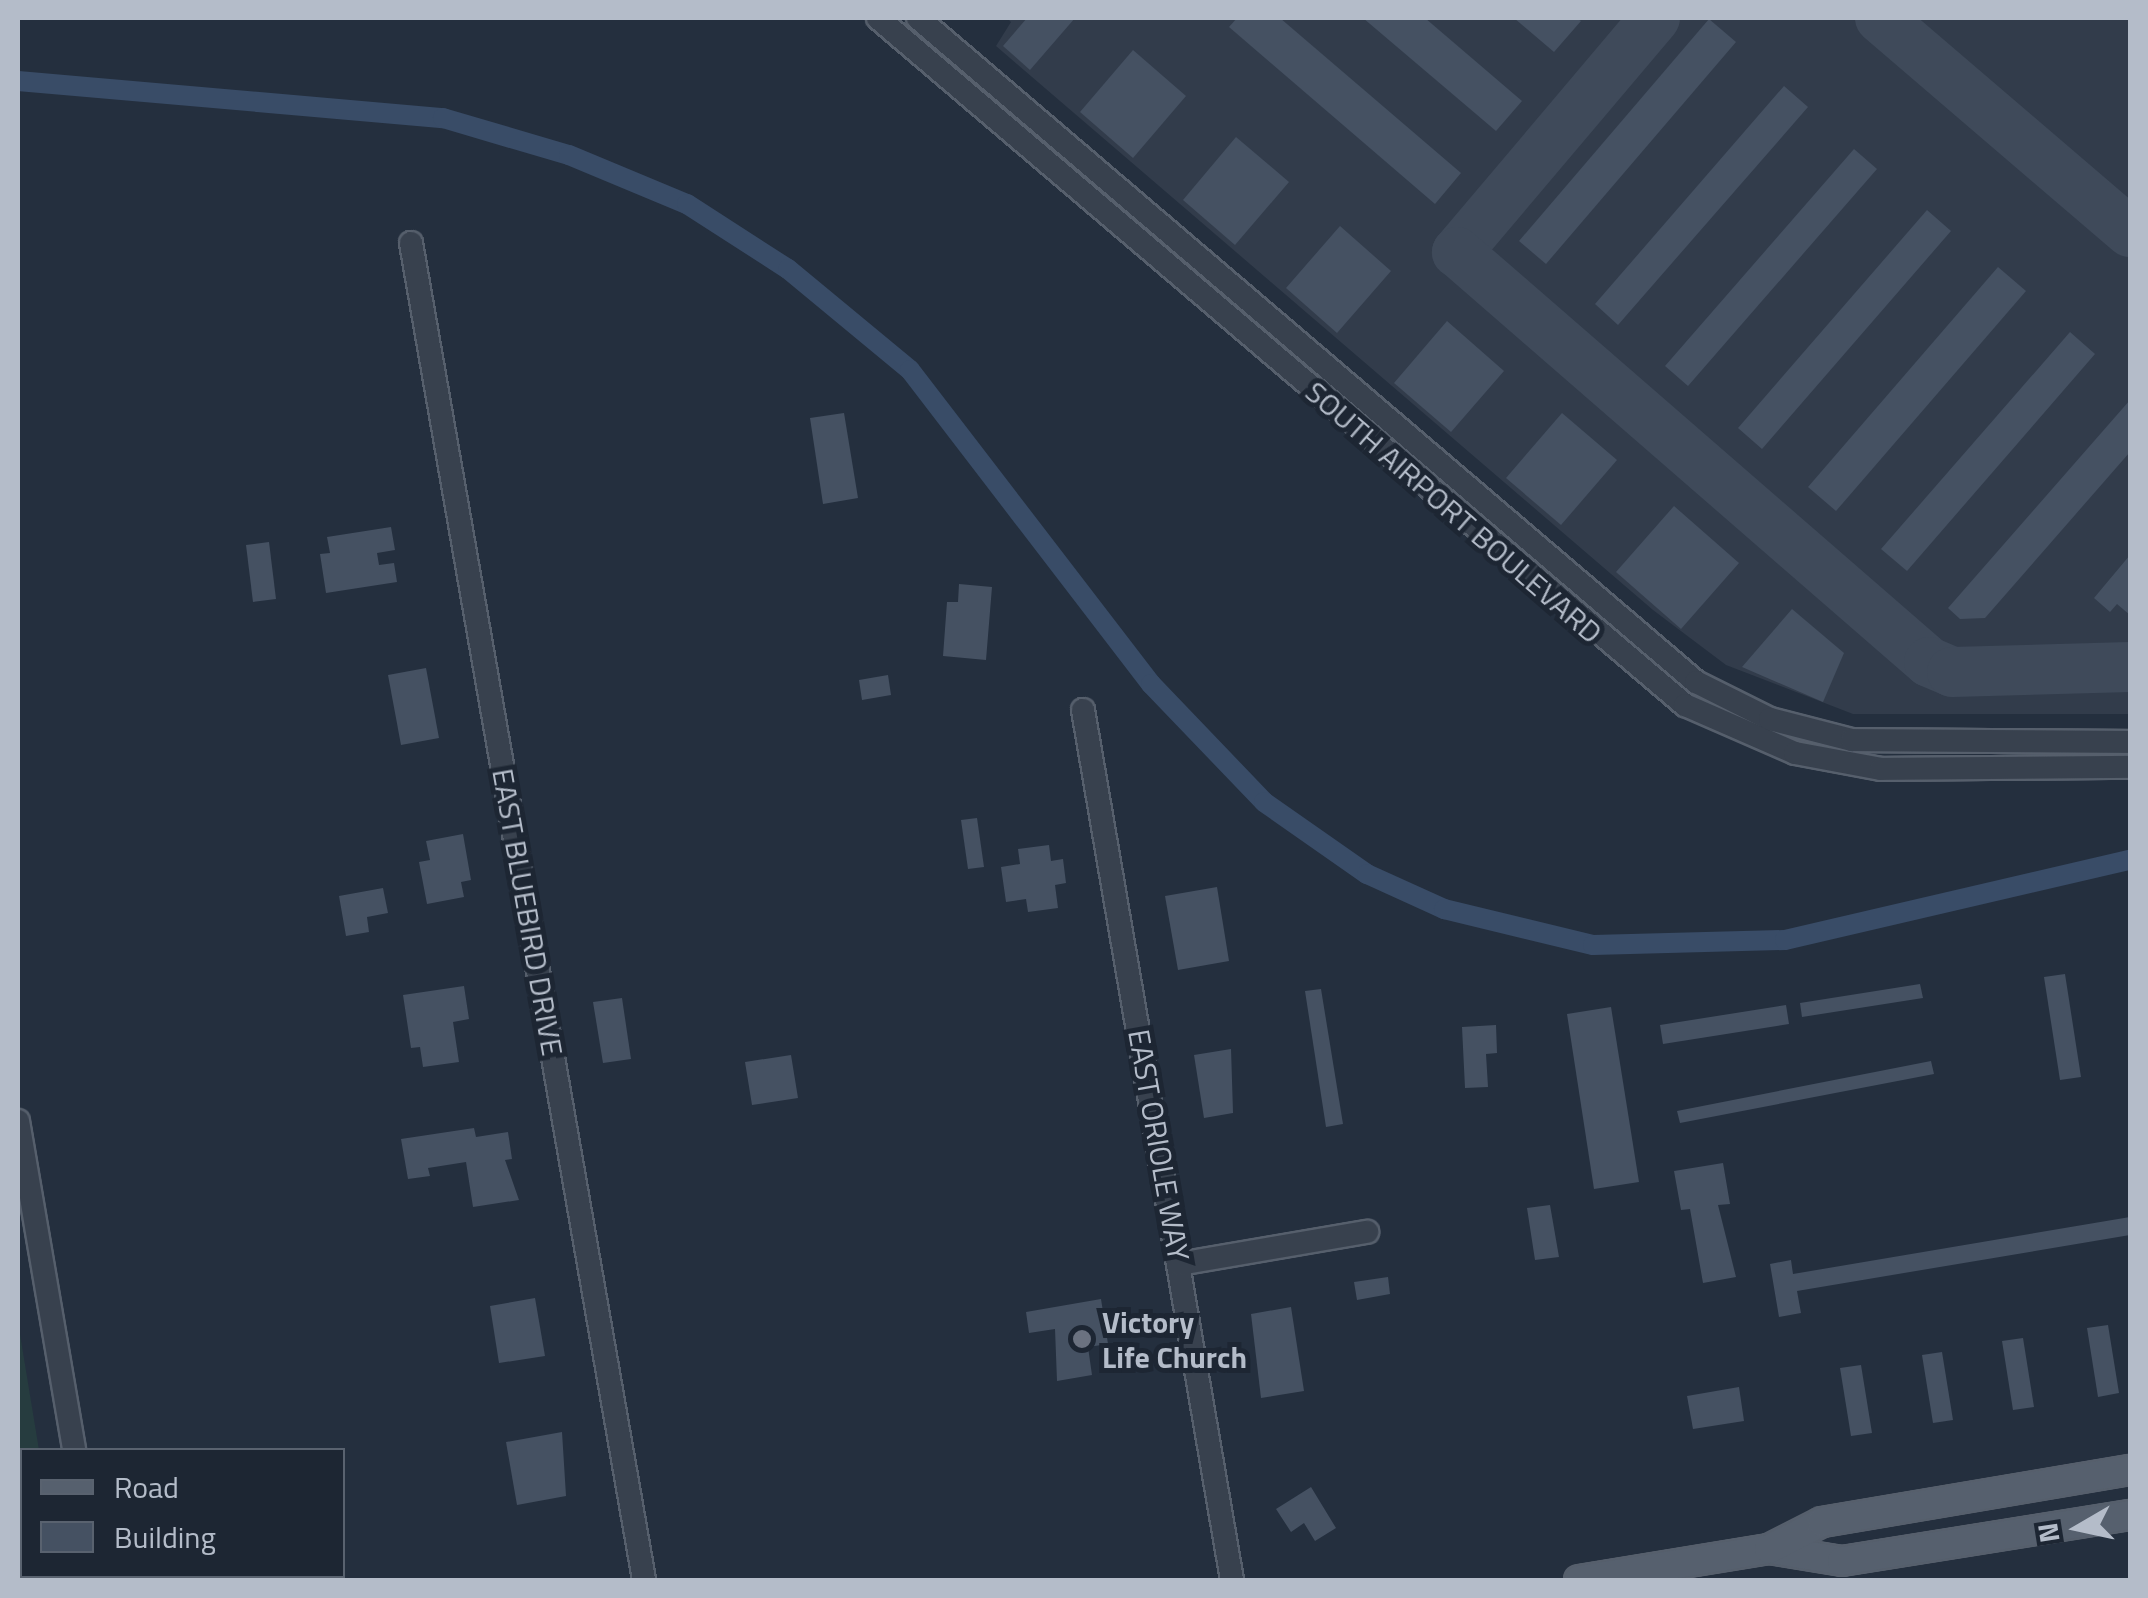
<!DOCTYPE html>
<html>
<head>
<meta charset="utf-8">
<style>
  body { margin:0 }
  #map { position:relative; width:2148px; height:1598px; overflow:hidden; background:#242f3e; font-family:"Titillium Web",sans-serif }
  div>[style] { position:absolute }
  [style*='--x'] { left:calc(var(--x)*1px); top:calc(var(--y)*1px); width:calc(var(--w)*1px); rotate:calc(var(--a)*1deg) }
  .airport>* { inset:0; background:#323c4b }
  .green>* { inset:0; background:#263c3f }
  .canal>* { height:20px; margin:-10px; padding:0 10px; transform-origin:10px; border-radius:10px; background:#394c67 }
  .taxiway>* { height:50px; margin:-25px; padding:0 25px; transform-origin:25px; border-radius:25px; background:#3f4a5a }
  .building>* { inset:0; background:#455162 }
  .roads { filter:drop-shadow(2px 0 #565f6c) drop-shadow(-2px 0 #565f6c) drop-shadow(0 2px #565f6c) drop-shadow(0 -2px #565f6c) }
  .minor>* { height:22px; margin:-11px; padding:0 11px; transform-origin:11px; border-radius:11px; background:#38414e }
  .major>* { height:28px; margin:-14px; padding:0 14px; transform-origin:14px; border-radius:14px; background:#56606e }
  .dots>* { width:28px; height:28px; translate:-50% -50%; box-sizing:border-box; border:5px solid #1d2633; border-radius:50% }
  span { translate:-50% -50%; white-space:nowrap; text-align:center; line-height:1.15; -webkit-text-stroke:10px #1d2633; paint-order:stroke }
  .street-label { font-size:30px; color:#b4bcc9 }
  .poi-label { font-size:30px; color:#b4bcc9; font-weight:700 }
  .left { translate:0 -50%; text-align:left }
  .frame { position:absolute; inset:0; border:20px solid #b4bcc9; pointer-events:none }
  .legend { position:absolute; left:20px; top:1448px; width:325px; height:130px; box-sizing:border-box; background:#1d2633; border:2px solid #59626f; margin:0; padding:12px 18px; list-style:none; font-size:30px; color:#b4bcc9 }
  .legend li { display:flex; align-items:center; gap:20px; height:50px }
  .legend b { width:50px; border:2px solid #59626f }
  .north { position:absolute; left:2028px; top:1478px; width:100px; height:100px; -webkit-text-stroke:8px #1d2633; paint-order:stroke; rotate:261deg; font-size:28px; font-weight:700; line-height:40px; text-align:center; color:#b4bcc9 }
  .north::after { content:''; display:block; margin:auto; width:35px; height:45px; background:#b4bcc9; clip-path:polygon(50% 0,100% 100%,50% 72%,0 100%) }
</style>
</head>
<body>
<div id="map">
  <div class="airport">
    <i style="clip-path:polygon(1007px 18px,2130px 18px,2130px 714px,1853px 714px,1726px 665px,1653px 610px,996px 46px,1011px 22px)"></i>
  </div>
  <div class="green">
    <i style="clip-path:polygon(18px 1322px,39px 1450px,22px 1450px,22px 1576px,61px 1580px,18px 1580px)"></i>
  </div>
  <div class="canal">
    <i style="--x:18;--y:81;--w:427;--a:5"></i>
    <i style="--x:443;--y:118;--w:131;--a:16.4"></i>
    <i style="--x:569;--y:155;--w:128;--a:22.6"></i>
    <i style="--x:687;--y:204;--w:120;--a:32.8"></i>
    <i style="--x:788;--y:269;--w:158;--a:39.6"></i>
    <i style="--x:910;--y:370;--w:396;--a:52.5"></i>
    <i style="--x:1151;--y:684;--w:163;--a:46.2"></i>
    <i style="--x:1264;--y:802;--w:126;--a:35"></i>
    <i style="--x:1367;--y:874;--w:85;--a:24.4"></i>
    <i style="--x:1444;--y:909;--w:153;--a:13.6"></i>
    <i style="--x:1593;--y:945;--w:192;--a:-1.5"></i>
    <i style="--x:1785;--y:940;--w:354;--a:-13.1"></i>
  </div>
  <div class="taxiway">
    <i style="--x:1655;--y:18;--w:307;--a:130.2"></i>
    <i style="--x:1457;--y:252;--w:625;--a:40.98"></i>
    <i style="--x:1929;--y:662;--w:25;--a:23"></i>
    <i style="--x:1952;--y:672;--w:178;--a:-1.6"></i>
    <i style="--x:1880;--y:18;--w:329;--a:40.6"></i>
  </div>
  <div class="building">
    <i style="clip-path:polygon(1027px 18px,1075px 18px,1030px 70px,1003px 46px)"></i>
    <i style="clip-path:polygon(1237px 18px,1280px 18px,1461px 173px,1435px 204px,1229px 27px)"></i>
    <i style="clip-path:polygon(1363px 18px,1425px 18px,1522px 101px,1496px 131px)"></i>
    <i style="clip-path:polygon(1514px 18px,1576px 18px,1581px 21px,1554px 52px)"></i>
    <i style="clip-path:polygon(1709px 19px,1736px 42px,1546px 264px,1519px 241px)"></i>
    <i style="clip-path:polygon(1133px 50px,1186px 96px,1133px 158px,1080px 112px)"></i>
    <i style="clip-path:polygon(1784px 86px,1808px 107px,1618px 325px,1595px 304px)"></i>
    <i style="clip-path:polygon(1236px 137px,1289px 182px,1235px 245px,1183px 200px)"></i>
    <i style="clip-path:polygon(1854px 149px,1877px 169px,1688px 386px,1665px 366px)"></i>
    <i style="clip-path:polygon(1927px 210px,1951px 231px,1762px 449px,1738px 428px)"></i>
    <i style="clip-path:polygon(1340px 226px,1391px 271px,1337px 333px,1286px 288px)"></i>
    <i style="clip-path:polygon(1998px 267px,2026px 291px,1836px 511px,1808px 487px)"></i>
    <i style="clip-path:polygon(1447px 321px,1504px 371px,1451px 432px,1394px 383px)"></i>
    <i style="clip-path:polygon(2070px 332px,2095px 354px,1907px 571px,1881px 549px)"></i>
    <i style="clip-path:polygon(2130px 400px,2130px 452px,1985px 618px,1960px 619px,1948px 608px)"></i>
    <i style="clip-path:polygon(844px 413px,858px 498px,823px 504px,810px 418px)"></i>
    <i style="clip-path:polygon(1562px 413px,1617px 460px,1561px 525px,1506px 478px)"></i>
    <i style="clip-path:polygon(1674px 506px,1739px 563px,1681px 629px,1616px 572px)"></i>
    <i style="clip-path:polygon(391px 527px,395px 550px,377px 553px,379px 565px,394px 563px,397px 582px,326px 593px,320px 554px,330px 553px,327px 537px)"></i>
    <i style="clip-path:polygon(269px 542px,276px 599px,253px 602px,246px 545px)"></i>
    <i style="clip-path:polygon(2130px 555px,2130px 615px,2117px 604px,2110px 612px,2094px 598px)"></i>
    <i style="clip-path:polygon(959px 584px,992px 587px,986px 660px,943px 656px,947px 602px,958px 602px)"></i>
    <i style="clip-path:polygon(1792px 609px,1844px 653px,1823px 702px,1742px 667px)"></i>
    <i style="clip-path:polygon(426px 668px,439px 738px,401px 745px,388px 675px)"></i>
    <i style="clip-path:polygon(888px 675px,891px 695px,862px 700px,859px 680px)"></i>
    <i style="clip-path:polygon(977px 818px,984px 867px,968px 869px,961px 820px)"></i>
    <i style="clip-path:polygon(463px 834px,471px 880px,461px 882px,464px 897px,427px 904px,419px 862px,430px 860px,426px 841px)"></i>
    <i style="clip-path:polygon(1049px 845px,1051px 861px,1063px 859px,1066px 883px,1055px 885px,1058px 908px,1028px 912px,1026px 899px,1006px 902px,1001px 867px,1020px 864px,1018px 849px)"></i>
    <i style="clip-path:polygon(1217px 887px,1229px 961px,1178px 970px,1165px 896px)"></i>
    <i style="clip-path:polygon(383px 888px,388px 913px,367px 917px,369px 932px,346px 936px,339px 896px)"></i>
    <i style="clip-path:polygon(2065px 974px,2081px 1077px,2060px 1080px,2044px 977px)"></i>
    <i style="clip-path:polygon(1920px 984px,1923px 998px,1802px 1017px,1800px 1003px)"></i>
    <i style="clip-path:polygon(464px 986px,469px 1019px,453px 1022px,459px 1062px,423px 1067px,420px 1047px,411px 1048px,403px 995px)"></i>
    <i style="clip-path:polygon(1321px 989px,1343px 1124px,1326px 1127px,1305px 991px)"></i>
    <i style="clip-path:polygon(622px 998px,631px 1059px,603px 1063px,593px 1002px)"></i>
    <i style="clip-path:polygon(1786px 1005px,1789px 1024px,1663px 1044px,1660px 1025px)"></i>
    <i style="clip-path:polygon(1611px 1007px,1639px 1182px,1594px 1189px,1567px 1014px)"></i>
    <i style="clip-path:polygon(1496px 1025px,1497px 1053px,1486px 1054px,1488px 1087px,1465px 1088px,1462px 1027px)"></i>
    <i style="clip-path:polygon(1231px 1049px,1233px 1113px,1204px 1118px,1194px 1055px)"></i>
    <i style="clip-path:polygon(791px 1055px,798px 1098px,752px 1105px,745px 1062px)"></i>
    <i style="clip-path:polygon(1931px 1061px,1934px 1074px,1680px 1123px,1677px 1111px)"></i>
    <i style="clip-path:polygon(474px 1128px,476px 1137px,508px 1132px,512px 1159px,505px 1160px,519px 1200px,473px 1207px,466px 1162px,428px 1168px,430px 1176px,408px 1179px,401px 1139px)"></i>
    <i style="clip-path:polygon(1723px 1163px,1730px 1204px,1718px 1205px,1736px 1277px,1703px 1283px,1690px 1209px,1681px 1210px,1674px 1171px)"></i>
    <i style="clip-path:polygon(1550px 1205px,1559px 1257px,1535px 1260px,1527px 1208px)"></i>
    <i style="clip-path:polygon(2130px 1217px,2130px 1235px,1797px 1291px,1801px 1313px,1779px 1317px,1770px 1264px,1791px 1260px,1793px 1274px)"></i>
    <i style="clip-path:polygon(1388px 1277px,1390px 1294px,1357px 1300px,1354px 1282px)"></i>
    <i style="clip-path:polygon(535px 1298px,545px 1356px,499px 1363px,490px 1306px)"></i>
    <i style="clip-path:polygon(1101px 1299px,1108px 1344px,1088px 1347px,1092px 1375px,1057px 1381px,1055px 1329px,1029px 1333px,1026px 1312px)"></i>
    <i style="clip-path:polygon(1291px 1307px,1304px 1391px,1261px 1398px,1251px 1314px)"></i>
    <i style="clip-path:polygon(2108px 1325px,2119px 1393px,2098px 1397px,2087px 1328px)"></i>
    <i style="clip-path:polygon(2023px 1338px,2034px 1407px,2013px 1410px,2002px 1341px)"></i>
    <i style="clip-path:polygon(1942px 1352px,1953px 1420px,1933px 1423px,1922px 1355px)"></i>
    <i style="clip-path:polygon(1861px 1365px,1872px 1433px,1851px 1436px,1840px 1368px)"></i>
    <i style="clip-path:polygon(1739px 1387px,1744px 1421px,1693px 1429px,1687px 1396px)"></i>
    <i style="clip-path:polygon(562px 1432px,566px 1496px,517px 1505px,506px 1442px)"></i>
    <i style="clip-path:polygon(1311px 1487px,1336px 1528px,1315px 1541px,1304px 1523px,1291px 1532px,1276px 1509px)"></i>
  </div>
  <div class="roads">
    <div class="minor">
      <i style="--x:878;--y:18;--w:1060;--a:40.41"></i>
      <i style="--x:1685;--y:705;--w:120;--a:23.6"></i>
      <i style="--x:1795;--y:753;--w:87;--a:10.5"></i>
      <i style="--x:1881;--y:769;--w:249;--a:-0.5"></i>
      <i style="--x:918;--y:18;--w:1023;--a:40.48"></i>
      <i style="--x:1696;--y:682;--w:83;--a:26.6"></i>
      <i style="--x:1770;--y:719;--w:85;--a:14.4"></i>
      <i style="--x:1852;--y:740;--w:278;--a:0.4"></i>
      <i style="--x:411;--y:243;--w:1357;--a:80.11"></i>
      <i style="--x:1083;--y:710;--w:883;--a:80.28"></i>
      <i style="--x:18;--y:1121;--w:334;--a:80.3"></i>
      <i style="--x:1179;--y:1264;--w:191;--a:-9.7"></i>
      <i style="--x:124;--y:1576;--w:4;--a:63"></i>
    </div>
    <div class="major">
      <i style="--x:1769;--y:1549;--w:74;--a:9.3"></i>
      <i style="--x:1842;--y:1561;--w:292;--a:-9.1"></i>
      <i style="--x:1579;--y:1580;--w:193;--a:-9.3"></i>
      <i style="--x:1769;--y:1549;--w:59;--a:-27"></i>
      <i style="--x:1822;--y:1522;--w:312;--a:-9.6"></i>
    </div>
  </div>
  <div class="dots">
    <i style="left:1082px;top:1339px;background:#6b7280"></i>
  </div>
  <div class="street-label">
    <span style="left:1454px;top:512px;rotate:41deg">SOUTH AIRPORT BOULEVARD</span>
    <span style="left:528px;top:912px;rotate:80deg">EAST BLUEBIRD DRIVE</span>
    <span style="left:1159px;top:1145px;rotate:80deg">EAST ORIOLE WAY</span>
  </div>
  <div class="poi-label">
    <span class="left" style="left:1102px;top:1339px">Victory<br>Life Church</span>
  </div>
  <div class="frame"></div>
  <ul class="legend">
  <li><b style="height:12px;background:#56606e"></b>Road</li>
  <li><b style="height:28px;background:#455162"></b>Building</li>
  </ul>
  <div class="north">N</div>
</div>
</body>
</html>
